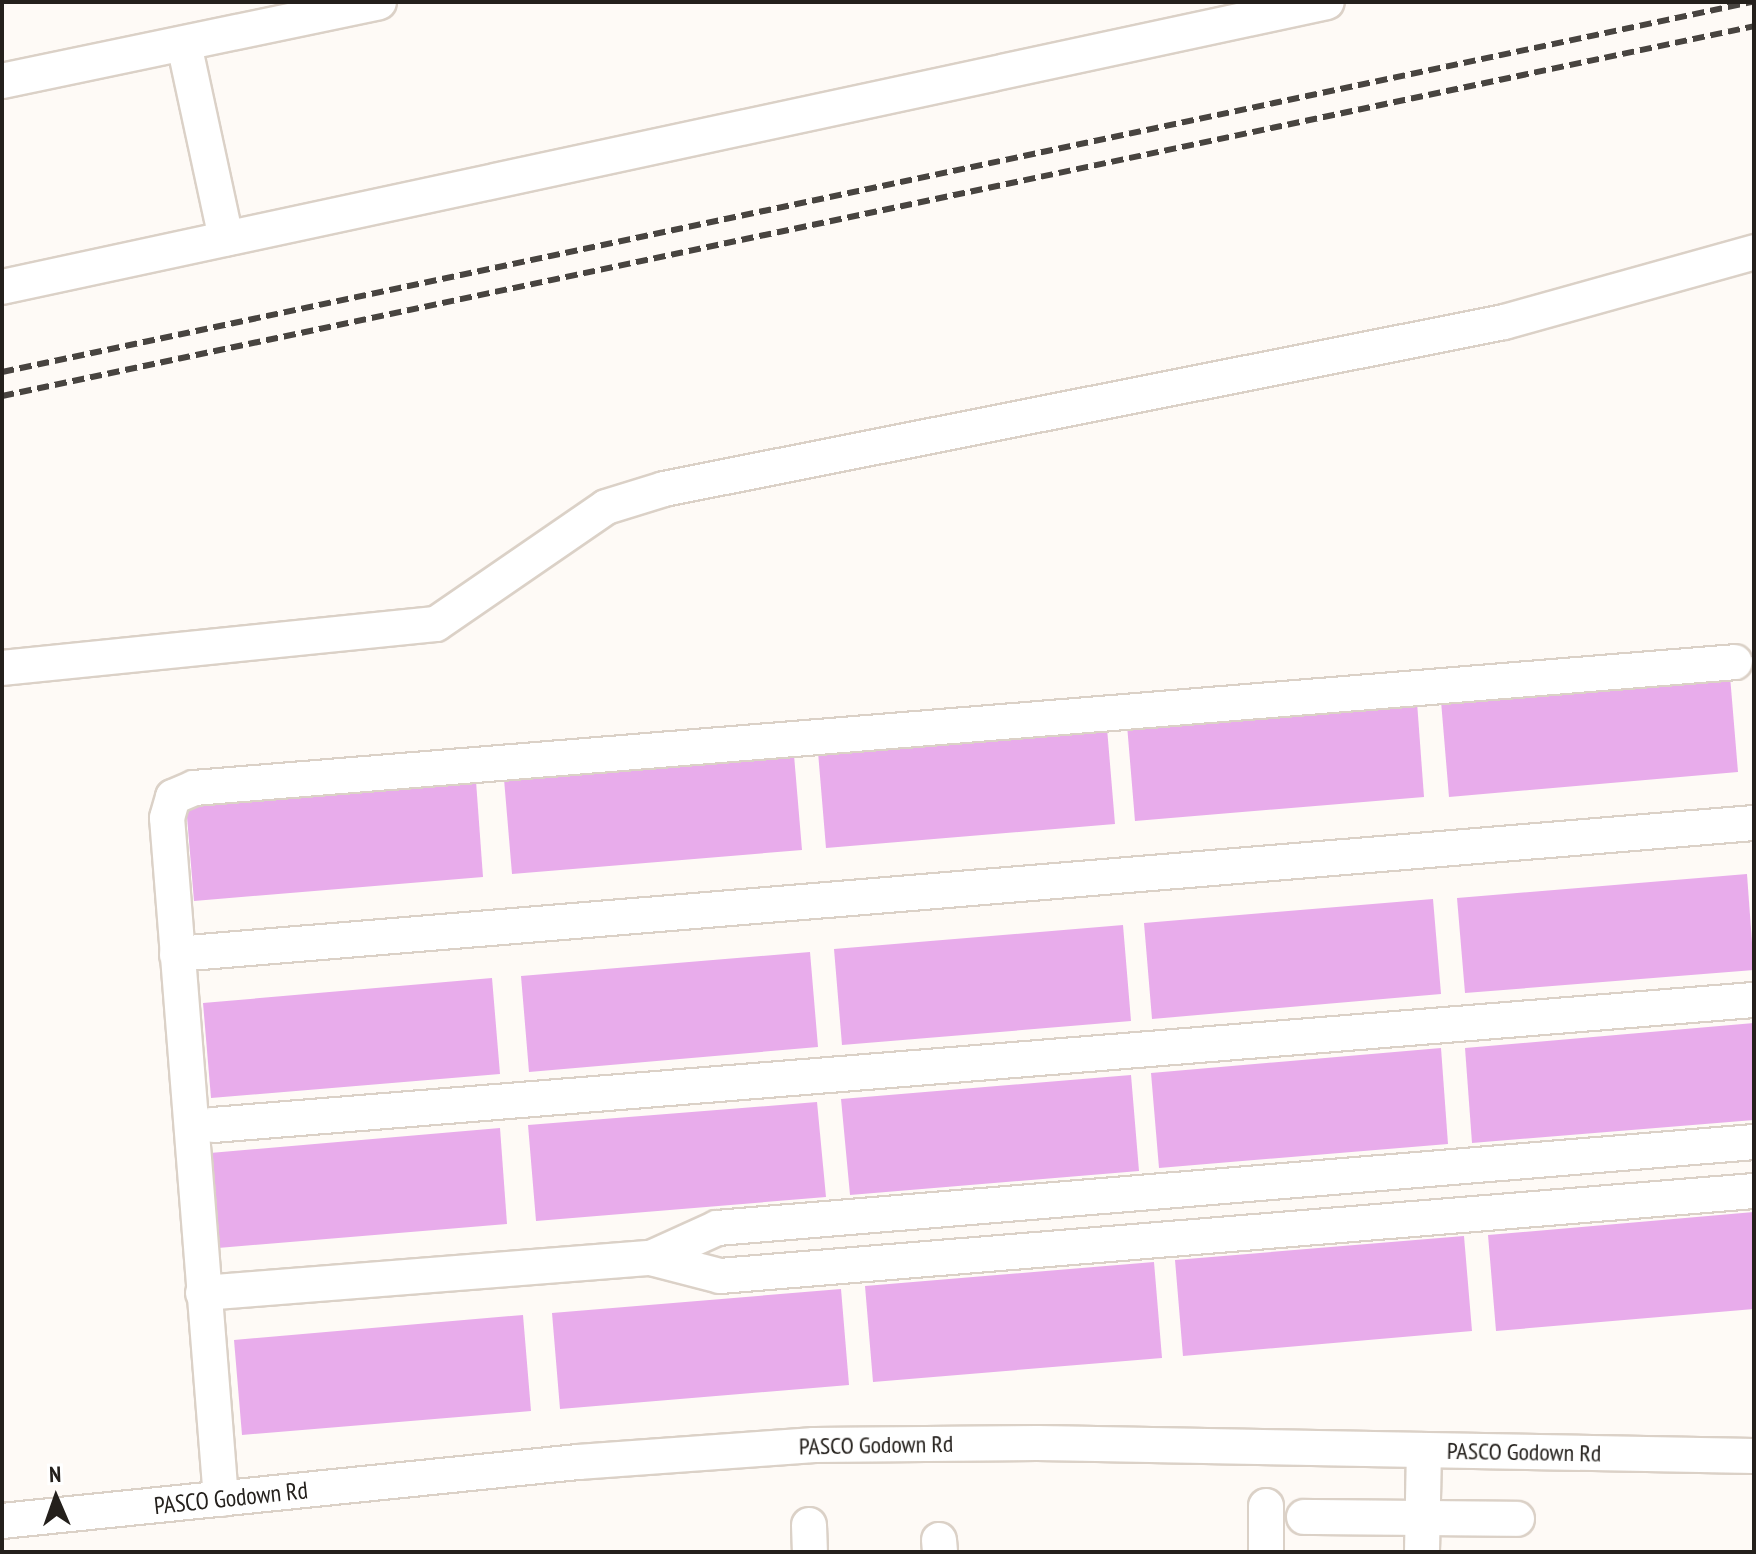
<!DOCTYPE html>
<html>
<head>
<meta charset="utf-8">
<style>
  body { margin:0 }
  #map { position:relative; width:1756px; height:1554px; overflow:hidden; background:#fefaf6; font-family:"PT Sans Narrow",sans-serif }
  div>[style] { position:absolute }
  [style*='--x'] { left:calc(var(--x)*1px); top:calc(var(--y)*1px); width:calc(var(--w)*1px); rotate:calc(var(--a)*1deg) }
  .building>* { inset:0; background:#e8aceb }
  .roads { filter:drop-shadow(2px 0 #dbd1c7) drop-shadow(-2px 0 #dbd1c7) drop-shadow(0 2px #dbd1c7) drop-shadow(0 -2px #dbd1c7) }
  .minor>* { height:34px; margin:-17px; padding:0 17px; transform-origin:17px; border-radius:17px; background:#fff }
  .rail>* { height:6px; margin-top:-3px; transform-origin:0; background:repeating-linear-gradient(90deg,#484440 0 12px,transparent 0 18px) }
  span { translate:-50% -50%; white-space:nowrap; text-align:center; line-height:1.15; -webkit-text-stroke:6px #fff; paint-order:stroke }
  .street-label { font-size:24px; color:#24201c }
  .frame { position:absolute; inset:0; border:4px solid #24201c; pointer-events:none }
  .north { position:absolute; left:16px; top:1458px; width:80px; height:80px; -webkit-text-stroke:6px #fff; paint-order:stroke; rotate:358deg; font-size:22px; font-weight:700; line-height:32px; text-align:center; color:#24201c }
  .north::after { content:''; display:block; margin:auto; width:28px; height:36px; background:#24201c; clip-path:polygon(50% 0,100% 100%,50% 72%,0 100%) }
</style>
</head>
<body>
<div id="map">
  <div class="building">
    <i style="clip-path:polygon(1730px 676px,1738px 772px,1449px 797px,1441px 701px)"></i>
    <i style="clip-path:polygon(1417px 702px,1424px 797px,1135px 821px,1127px 725px)"></i>
    <i style="clip-path:polygon(1107px 728px,1115px 824px,826px 848px,818px 752px)"></i>
    <i style="clip-path:polygon(794px 755px,802px 850px,512px 874px,504px 779px)"></i>
    <i style="clip-path:polygon(476px 781px,483px 877px,194px 901px,186px 805px)"></i>
    <i style="clip-path:polygon(1747px 874px,1754px 970px,1465px 993px,1457px 898px)"></i>
    <i style="clip-path:polygon(1433px 899px,1441px 994px,1152px 1019px,1144px 923px)"></i>
    <i style="clip-path:polygon(1123px 925px,1131px 1021px,842px 1045px,834px 949px)"></i>
    <i style="clip-path:polygon(810px 952px,818px 1047px,529px 1072px,521px 976px)"></i>
    <i style="clip-path:polygon(492px 978px,500px 1074px,211px 1098px,203px 1003px)"></i>
    <i style="clip-path:polygon(1754px 1023px,1754px 1120px,1472px 1143px,1465px 1048px)"></i>
    <i style="clip-path:polygon(1441px 1048px,1448px 1144px,1159px 1168px,1151px 1073px)"></i>
    <i style="clip-path:polygon(1131px 1075px,1139px 1171px,850px 1195px,841px 1099px)"></i>
    <i style="clip-path:polygon(817px 1102px,826px 1197px,536px 1221px,528px 1125px)"></i>
    <i style="clip-path:polygon(500px 1128px,507px 1224px,218px 1248px,210px 1153px)"></i>
    <i style="clip-path:polygon(1754px 1212px,1754px 1309px,1496px 1331px,1488px 1235px)"></i>
    <i style="clip-path:polygon(1464px 1236px,1472px 1331px,1183px 1356px,1175px 1260px)"></i>
    <i style="clip-path:polygon(1154px 1262px,1162px 1358px,873px 1382px,865px 1286px)"></i>
    <i style="clip-path:polygon(841px 1289px,849px 1385px,560px 1409px,552px 1313px)"></i>
    <i style="clip-path:polygon(523px 1315px,531px 1411px,242px 1435px,234px 1340px)"></i>
  </div>
  <div class="roads">
    <div class="minor">
      <i style="--x:184;--y:44;--w:199;--a:77.8"></i>
      <i style="--x:2;--y:81;--w:385;--a:-11.8"></i>
      <i style="--x:2;--y:287;--w:1355;--a:-12.14"></i>
      <i style="--x:2;--y:668;--w:436;--a:-5.8"></i>
      <i style="--x:436;--y:624;--w:206;--a:-34.5"></i>
      <i style="--x:606;--y:507;--w:61;--a:-17.2"></i>
      <i style="--x:664;--y:489;--w:856;--a:-11.24"></i>
      <i style="--x:1504;--y:322;--w:260;--a:-15.6"></i>
      <i style="--x:177;--y:954;--w:1582;--a:-4.75"></i>
      <i style="--x:213;--y:1125;--w:1546;--a:-4.64"></i>
      <i style="--x:651;--y:1258;--w:72;--a:-24.4"></i>
      <i style="--x:717;--y:1228;--w:1041;--a:-4.74"></i>
      <i style="--x:203;--y:1293;--w:449;--a:-4.5"></i>
      <i style="--x:651;--y:1258;--w:71;--a:14.6"></i>
      <i style="--x:720;--y:1276;--w:1037;--a:-4.7"></i>
      <i style="--x:221;--y:1499;--w:683;--a:-94.53"></i>
      <i style="--x:167;--y:818;--w:22;--a:-74"></i>
      <i style="--x:173;--y:797;--w:23;--a:-23"></i>
      <i style="--x:194;--y:788;--w:1546;--a:-4.67"></i>
      <i style="--x:1266;--y:1506;--w:46;--a:90"></i>
      <i style="--x:1304;--y:1517;--w:213;--a:0.5"></i>
      <i style="--x:2;--y:1521;--w:579;--a:-5.85"></i>
      <i style="--x:578;--y:1462;--w:237;--a:-4.1"></i>
      <i style="--x:814;--y:1445;--w:223;--a:-0.5"></i>
      <i style="--x:1037;--y:1443;--w:717;--a:1.04"></i>
      <i style="--x:809;--y:1525;--w:27;--a:88"></i>
      <i style="--x:939;--y:1540;--w:12;--a:85"></i>
      <i style="--x:1422;--y:1552;--w:102;--a:-88.9"></i>
    </div>
  </div>
  <div class="rail">
    <i style="--x:2;--y:372;--w:1789;--a:-11.94"></i>
    <i style="--x:2;--y:396;--w:1791;--a:-11.92"></i>
  </div>
  <div class="street-label">
    <span style="left:876px;top:1445px;rotate:-1deg">PASCO Godown Rd</span>
    <span style="left:1524px;top:1452px;rotate:1deg">PASCO Godown Rd</span>
    <span style="left:231px;top:1498px;rotate:-6deg">PASCO Godown Rd</span>
  </div>
  <div class="frame"></div>
  <div class="north">N</div>
</div>
</body>
</html>
